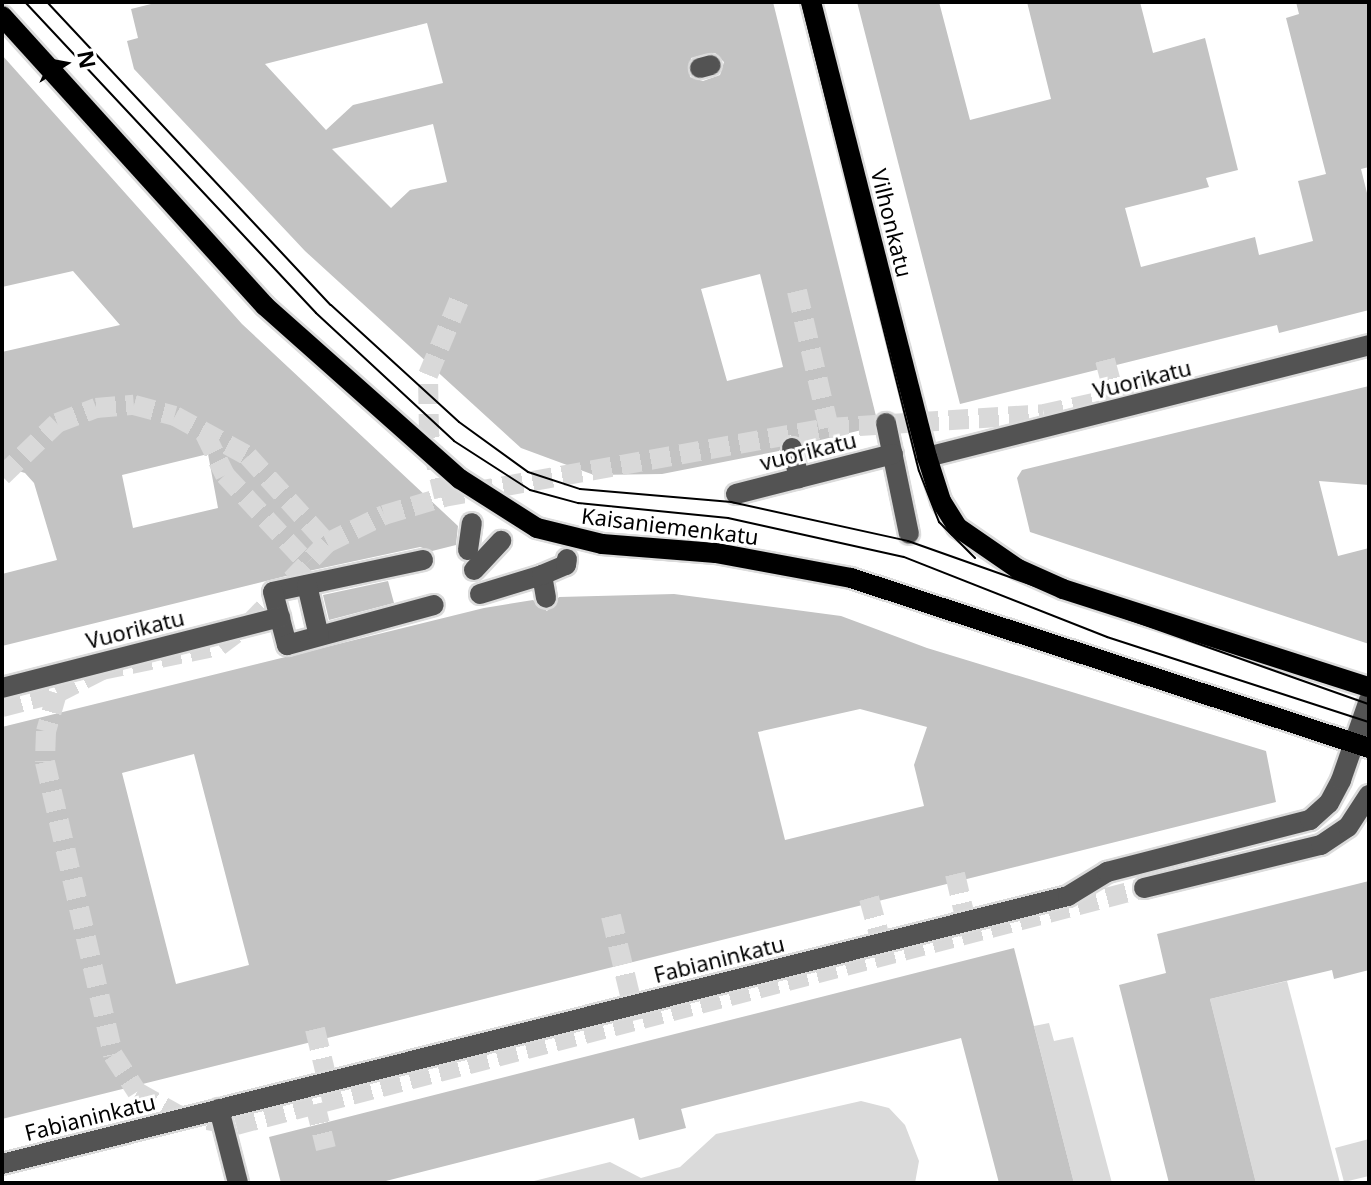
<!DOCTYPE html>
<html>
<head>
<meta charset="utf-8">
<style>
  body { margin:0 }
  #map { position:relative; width:1371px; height:1185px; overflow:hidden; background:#fff; font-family:"Noto Sans",sans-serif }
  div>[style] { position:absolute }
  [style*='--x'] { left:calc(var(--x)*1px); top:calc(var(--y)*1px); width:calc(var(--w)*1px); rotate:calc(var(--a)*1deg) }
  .green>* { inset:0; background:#dadada }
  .building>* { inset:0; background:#c3c3c3 }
  .minor-tunnel>* { height:20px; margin-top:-10px; transform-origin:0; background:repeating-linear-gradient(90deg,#d9d9d9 0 20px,transparent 0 30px) }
  .roads { filter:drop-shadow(2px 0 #dbdbdb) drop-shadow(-2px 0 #dbdbdb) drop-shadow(0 2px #dbdbdb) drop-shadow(0 -2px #dbdbdb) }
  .minor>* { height:20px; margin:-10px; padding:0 10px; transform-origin:10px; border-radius:10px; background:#535353 }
  .major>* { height:20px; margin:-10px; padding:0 10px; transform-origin:10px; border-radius:10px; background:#000 }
  .tram>* { height:2px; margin:-1px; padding:0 1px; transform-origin:1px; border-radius:1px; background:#000 }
  span { translate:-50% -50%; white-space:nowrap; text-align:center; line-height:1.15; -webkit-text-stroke:6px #fff; paint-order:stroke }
  .street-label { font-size:22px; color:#000 }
  .frame { position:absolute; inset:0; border:4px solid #000; pointer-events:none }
  .north { position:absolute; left:24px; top:24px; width:80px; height:80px; -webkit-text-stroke:6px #fff; paint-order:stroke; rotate:79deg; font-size:22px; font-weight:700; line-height:32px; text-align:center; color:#000 }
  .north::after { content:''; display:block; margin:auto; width:28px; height:36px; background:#000; clip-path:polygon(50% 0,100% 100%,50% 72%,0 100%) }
</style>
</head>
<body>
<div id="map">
  <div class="green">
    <i style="clip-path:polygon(1287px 981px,1340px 1183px,1256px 1183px,1210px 999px)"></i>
    <i style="clip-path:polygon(1049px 1023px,1054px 1041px,1073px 1037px,1112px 1183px,1074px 1183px,1034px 1026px)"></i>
    <i style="clip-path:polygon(861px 1101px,889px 1108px,905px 1125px,919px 1161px,915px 1183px,526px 1183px,610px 1162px,641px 1178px,680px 1167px,716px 1134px)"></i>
    <i style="clip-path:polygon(1369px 1139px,1369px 1176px,1344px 1182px,1335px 1148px)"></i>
  </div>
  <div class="building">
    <i style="clip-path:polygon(evenodd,159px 2px,773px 2px,876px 416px,874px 427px,804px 444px,790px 435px,779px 451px,662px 474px,594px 475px,521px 448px,305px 251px,134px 69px,127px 41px,138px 38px,131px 9px,159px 2px,427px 23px,443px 83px,353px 105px,326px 130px,265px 64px,427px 23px,159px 2px,715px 53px,724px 62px,720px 75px,703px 81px,690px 77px,691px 58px,715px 53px,159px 2px,433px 124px,447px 182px,410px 190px,391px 208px,332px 149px,433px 124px,159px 2px,760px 274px,783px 367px,727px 381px,701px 289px,760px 274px)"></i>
    <i style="clip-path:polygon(857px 2px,939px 2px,970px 120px,1051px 99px,1027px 2px,1140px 2px,1153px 53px,1205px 38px,1238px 170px,1206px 178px,1209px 187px,1125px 208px,1141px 267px,1255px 237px,1259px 255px,1313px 241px,1298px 181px,1326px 174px,1286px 18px,1299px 14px,1296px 2px,1369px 2px,1369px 167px,1361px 169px,1369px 201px,1369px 310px,1279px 333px,1277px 325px,960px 404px)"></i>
    <i style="clip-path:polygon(evenodd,2px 55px,242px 324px,458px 526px,456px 545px,432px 551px,420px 547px,290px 575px,2px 646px,2px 574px,57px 560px,34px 483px,25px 473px,2px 466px,2px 352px,120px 325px,73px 271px,2px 287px,2px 55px,208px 454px,218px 508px,133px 528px,122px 475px,208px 454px)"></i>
    <i style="clip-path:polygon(1369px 386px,1369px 485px,1319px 481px,1338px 556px,1369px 548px,1369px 644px,1030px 532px,1017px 478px,1022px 470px)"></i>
    <i style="clip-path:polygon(388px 581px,394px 603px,329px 620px,323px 595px)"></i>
    <i style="clip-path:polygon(evenodd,674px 594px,841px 616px,927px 648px,1266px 751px,1276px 802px,2px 1119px,2px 727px,484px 608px,533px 600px,547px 611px,559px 597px,674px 594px,860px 709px,927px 727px,914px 765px,924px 806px,785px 840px,758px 732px,860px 709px,674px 594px,194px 754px,249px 965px,176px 984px,122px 773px,194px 754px)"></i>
    <i style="clip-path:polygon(1369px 881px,1369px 970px,1334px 979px,1332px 970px,1210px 999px,1256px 1183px,1169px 1183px,1119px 985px,1166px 973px,1157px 934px)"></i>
    <i style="clip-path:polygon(1014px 948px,1074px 1183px,999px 1183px,961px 1038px,681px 1109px,686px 1128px,639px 1140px,634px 1118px,378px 1183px,281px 1183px,269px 1137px)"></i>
  </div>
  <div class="minor-tunnel">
    <i style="--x:797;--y:291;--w:141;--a:76.9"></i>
    <i style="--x:1105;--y:360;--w:39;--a:75"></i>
    <i style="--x:205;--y:434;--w:46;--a:64"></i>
    <i style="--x:225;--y:475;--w:120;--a:47"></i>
    <i style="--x:2;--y:476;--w:76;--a:-43.9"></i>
    <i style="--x:57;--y:423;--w:42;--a:-21"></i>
    <i style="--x:96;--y:408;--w:38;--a:-5"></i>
    <i style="--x:134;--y:405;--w:42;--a:15"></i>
    <i style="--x:175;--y:416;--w:83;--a:28.7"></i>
    <i style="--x:248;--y:456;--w:118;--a:47.8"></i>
    <i style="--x:444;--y:497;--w:65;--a:-103.4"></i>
    <i style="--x:429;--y:434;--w:59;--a:-91"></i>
    <i style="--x:428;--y:375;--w:83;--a:-67.4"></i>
    <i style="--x:57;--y:693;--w:40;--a:106"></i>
    <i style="--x:46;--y:731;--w:31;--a:92"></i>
    <i style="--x:45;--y:762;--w:301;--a:76.9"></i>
    <i style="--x:113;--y:1055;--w:44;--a:57"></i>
    <i style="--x:137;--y:1092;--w:47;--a:29.3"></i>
    <i style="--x:178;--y:1115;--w:59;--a:9.8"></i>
    <i style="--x:236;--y:1125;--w:938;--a:-14.63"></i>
    <i style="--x:2;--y:707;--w:57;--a:-14.3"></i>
    <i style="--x:57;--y:693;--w:51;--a:-27.1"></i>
    <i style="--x:102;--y:670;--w:119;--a:-11.6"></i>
    <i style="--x:219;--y:646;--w:39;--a:-37"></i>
    <i style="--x:250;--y:623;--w:111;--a:-46.1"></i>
    <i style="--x:327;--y:543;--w:64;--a:-26.2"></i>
    <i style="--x:384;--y:515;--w:63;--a:-16.7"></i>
    <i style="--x:444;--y:497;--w:391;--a:-10.2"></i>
    <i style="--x:829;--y:428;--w:215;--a:-3.7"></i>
    <i style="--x:1044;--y:414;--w:129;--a:-12.5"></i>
    <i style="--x:955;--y:874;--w:62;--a:76.9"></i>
    <i style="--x:869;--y:898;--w:60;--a:74.6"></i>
    <i style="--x:611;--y:916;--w:107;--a:76.5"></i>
    <i style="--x:315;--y:1029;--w:73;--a:76.5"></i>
    <i style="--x:315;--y:1104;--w:46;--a:76.3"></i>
  </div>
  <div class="roads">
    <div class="minor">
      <i style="--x:700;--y:68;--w:11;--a:-15"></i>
      <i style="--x:886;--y:423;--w:113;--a:78.3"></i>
      <i style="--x:792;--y:448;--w:31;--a:77"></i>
      <i style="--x:927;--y:457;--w:456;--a:-14.2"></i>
      <i style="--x:736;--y:494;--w:162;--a:-14.3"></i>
      <i style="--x:468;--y:550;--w:27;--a:-82"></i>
      <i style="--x:423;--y:560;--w:153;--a:168"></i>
      <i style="--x:273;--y:592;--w:55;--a:75.2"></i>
      <i style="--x:287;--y:645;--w:152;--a:-15.2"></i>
      <i style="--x:474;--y:570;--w:40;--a:-47"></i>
      <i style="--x:542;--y:575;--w:23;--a:80"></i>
      <i style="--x:307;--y:585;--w:52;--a:76.8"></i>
      <i style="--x:480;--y:594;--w:65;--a:-17"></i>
      <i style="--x:542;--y:575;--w:26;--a:-23"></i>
      <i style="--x:566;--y:565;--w:6;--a:-81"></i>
      <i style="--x:2;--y:688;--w:287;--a:-14.3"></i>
      <i style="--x:1144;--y:888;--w:182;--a:-13.7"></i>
      <i style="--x:1321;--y:845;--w:32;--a:-34"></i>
      <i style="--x:1348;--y:827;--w:38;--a:-57"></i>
      <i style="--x:219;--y:1109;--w:76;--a:75.6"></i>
      <i style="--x:2;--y:1164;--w:1099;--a:-14.11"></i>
      <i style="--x:1068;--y:896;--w:46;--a:-31.6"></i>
      <i style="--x:1107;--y:872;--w:210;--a:-14.4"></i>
      <i style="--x:1310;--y:820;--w:25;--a:-42"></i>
      <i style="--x:1329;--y:803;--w:26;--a:-62"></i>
      <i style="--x:1341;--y:780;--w:85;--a:-70.7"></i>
    </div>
    <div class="major">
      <i style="--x:811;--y:2;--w:470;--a:75.7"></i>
      <i style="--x:927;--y:457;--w:46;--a:72.3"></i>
      <i style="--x:941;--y:501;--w:31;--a:58"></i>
      <i style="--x:957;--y:527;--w:74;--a:34.5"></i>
      <i style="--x:1018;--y:569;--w:49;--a:24"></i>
      <i style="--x:1063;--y:589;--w:321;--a:17.8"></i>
      <i style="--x:2;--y:16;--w:391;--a:47.8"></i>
      <i style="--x:265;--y:306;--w:261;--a:41.6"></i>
      <i style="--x:460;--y:479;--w:91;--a:32.5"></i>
      <i style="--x:537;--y:528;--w:67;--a:13.8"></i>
      <i style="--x:602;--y:544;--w:114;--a:4.5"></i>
      <i style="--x:716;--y:553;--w:137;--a:10.5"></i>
      <i style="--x:851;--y:578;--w:545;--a:18.17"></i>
    </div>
  </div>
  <div class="tram">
    <i style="--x:25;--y:2;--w:426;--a:46.9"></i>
    <i style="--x:316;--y:313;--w:188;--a:42.8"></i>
    <i style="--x:454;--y:441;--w:90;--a:32.8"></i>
    <i style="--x:530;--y:490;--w:50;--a:15.2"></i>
    <i style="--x:578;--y:503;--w:151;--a:5.7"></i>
    <i style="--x:728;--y:518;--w:180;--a:12.5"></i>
    <i style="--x:904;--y:557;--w:218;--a:21.5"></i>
    <i style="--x:1107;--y:637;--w:275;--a:18"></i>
    <i style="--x:47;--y:2;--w:415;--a:46.9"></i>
    <i style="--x:331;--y:305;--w:173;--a:42.4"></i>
    <i style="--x:459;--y:422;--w:85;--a:35.9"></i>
    <i style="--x:528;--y:472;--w:55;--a:18.1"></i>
    <i style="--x:580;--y:489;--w:152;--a:4.9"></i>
    <i style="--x:731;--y:502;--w:181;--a:12.4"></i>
    <i style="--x:908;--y:541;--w:489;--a:19.5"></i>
    <i style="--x:802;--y:2;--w:483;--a:76"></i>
    <i style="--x:919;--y:471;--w:55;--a:68.6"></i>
    <i style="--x:939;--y:522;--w:51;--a:45"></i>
  </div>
  <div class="street-label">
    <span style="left:892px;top:223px;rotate:76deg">Vilhonkatu</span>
    <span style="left:1142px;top:379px;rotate:-14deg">Vuorikatu</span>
    <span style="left:808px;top:451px;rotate:-14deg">vuorikatu</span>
    <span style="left:670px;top:526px;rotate:7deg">Kaisaniemenkatu</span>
    <span style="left:135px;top:629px;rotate:-14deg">Vuorikatu</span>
    <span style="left:719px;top:959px;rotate:-14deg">Fabianinkatu</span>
    <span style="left:90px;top:1117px;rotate:-14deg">Fabianinkatu</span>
  </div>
  <div class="frame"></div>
  <div class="north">N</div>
</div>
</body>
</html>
